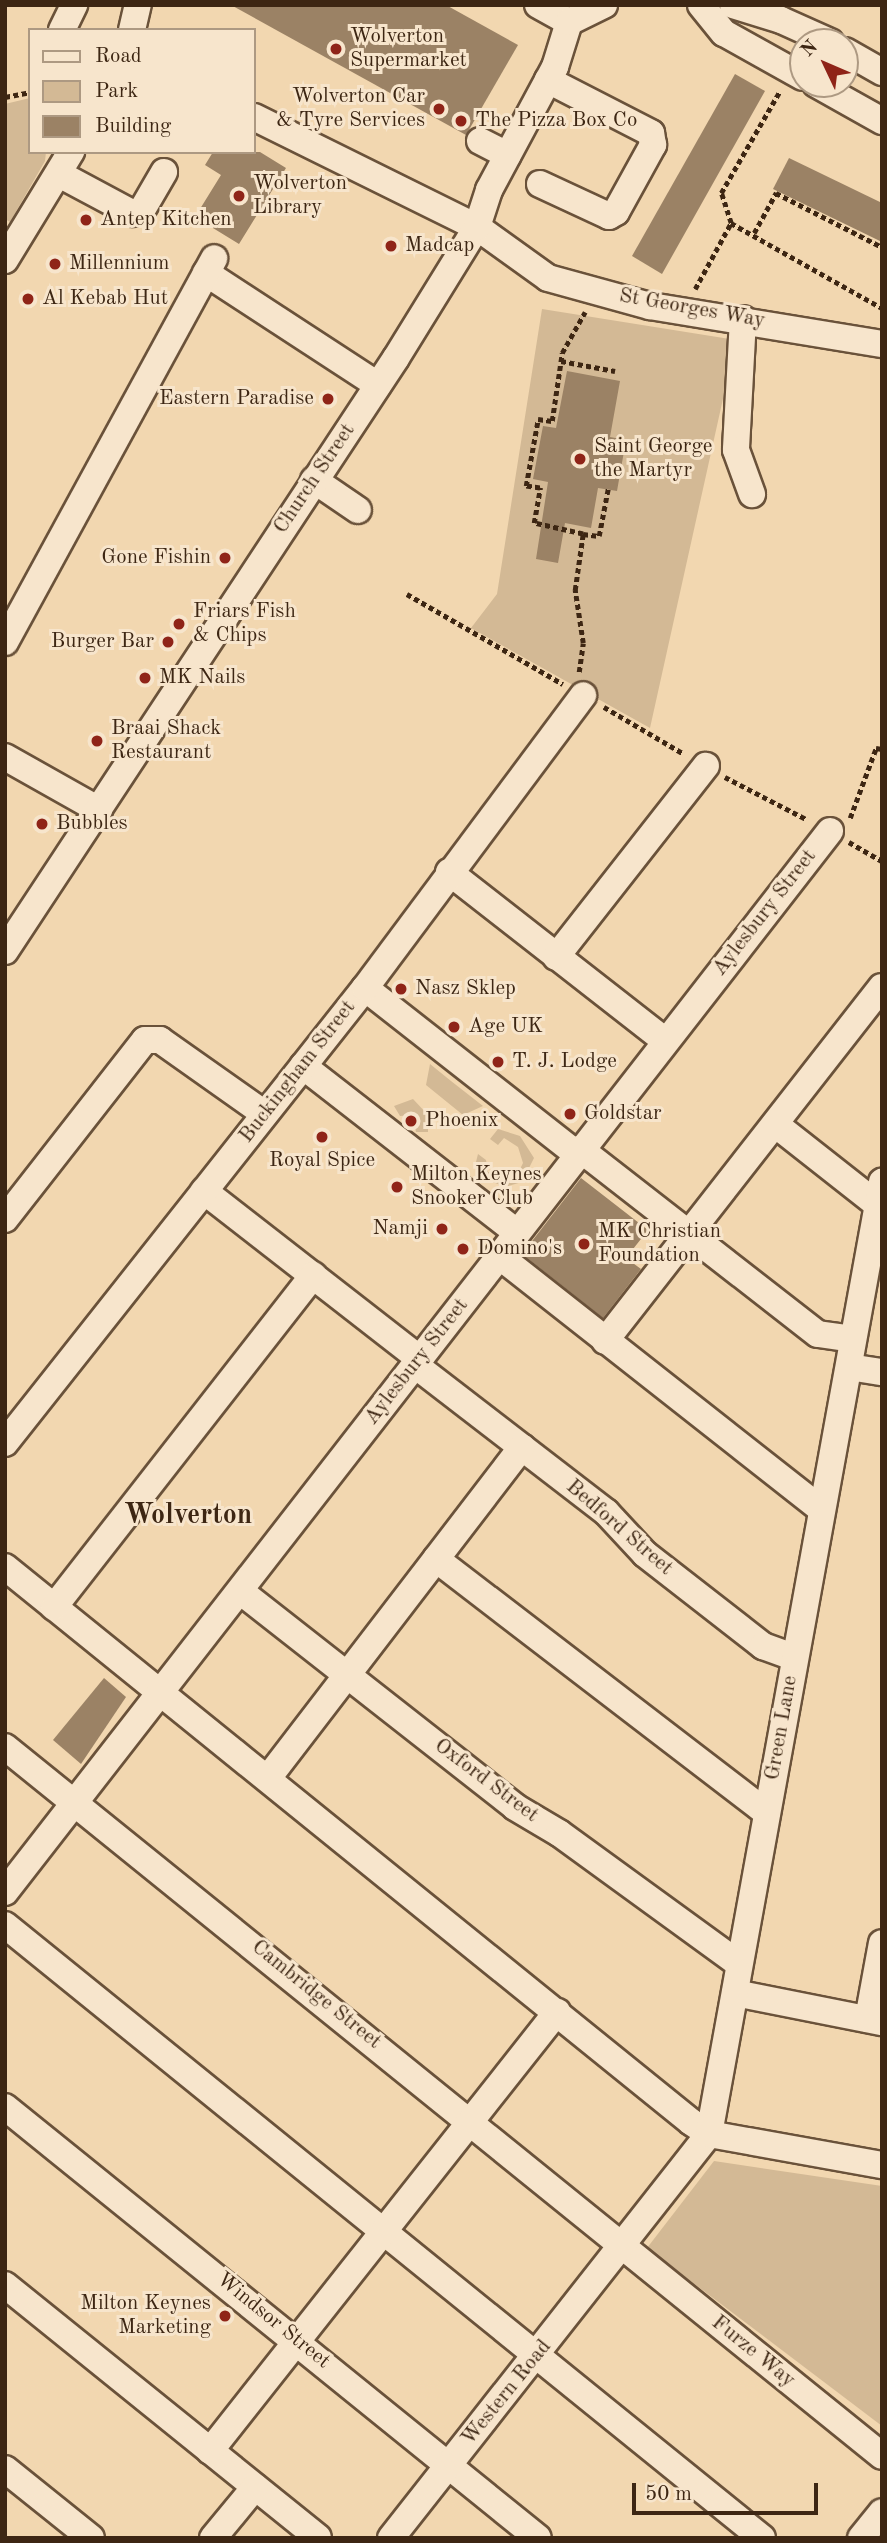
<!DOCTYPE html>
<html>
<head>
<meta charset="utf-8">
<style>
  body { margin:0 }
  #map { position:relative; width:887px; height:2543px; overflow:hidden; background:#f2d7b0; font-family:"Old Standard TT",serif }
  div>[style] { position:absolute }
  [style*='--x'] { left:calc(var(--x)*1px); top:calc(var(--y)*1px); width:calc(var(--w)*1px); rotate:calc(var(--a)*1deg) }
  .green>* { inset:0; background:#d3b995 }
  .building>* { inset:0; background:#9b8265 }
  .path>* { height:4.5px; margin-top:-2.25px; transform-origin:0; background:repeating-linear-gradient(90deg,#3d2613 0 5px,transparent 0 8.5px) }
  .roads { filter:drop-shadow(2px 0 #6a523a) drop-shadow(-2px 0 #6a523a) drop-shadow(0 2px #6a523a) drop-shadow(0 -2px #6a523a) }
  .minor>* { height:26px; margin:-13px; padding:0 13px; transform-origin:13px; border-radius:13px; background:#f7e5cc }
  .dots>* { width:19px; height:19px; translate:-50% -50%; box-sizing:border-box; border:4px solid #f7e5cc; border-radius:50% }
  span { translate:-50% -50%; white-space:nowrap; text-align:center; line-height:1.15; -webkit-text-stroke:6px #f7e5cc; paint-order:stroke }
  .poi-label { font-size:21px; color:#3d2613 }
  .left { translate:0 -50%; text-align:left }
  .right { translate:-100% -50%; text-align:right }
  .street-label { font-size:21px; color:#3d2613 }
  .district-label { font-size:28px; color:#3d2613; font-weight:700 }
  .frame { position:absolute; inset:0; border:7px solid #3d2613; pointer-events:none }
  .legend { position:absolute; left:28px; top:28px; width:228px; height:126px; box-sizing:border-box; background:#f7e5cc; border:2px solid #ad9982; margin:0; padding:9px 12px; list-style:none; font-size:21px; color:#3d2613 }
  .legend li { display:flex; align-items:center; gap:14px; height:35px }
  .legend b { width:35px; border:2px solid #ad9982 }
  .north { position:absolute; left:789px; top:28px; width:70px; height:70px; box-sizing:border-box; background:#f7e5cc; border:2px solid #ad9982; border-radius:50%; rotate:314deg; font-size:19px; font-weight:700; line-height:28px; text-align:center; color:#3d2613 }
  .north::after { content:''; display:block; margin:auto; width:24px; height:32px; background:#8f2418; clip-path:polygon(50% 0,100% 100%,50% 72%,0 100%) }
  .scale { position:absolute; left:632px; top:2483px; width:186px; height:32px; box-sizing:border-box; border:4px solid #3d2613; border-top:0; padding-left:9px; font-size:21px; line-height:24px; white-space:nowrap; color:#3d2613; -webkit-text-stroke:5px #f7e5cc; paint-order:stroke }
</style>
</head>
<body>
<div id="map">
  <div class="green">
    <i style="clip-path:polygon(30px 98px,30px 152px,46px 152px,45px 161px,10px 222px,5px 219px,5px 104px)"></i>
    <i style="clip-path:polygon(542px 309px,736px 340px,650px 728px,471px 628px,497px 594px)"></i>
    <i style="clip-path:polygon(430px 1064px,451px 1081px,483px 1106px,463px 1115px,426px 1085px)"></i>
    <i style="clip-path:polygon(413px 1099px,428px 1115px,428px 1132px,416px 1132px,413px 1115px,400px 1116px,394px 1106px)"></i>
    <i style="clip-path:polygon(498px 1129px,520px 1136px,534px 1158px,522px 1182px,505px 1187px,483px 1178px,476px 1162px,478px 1154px,486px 1160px,488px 1172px,503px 1177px,520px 1169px,523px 1163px,518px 1147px,504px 1138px,498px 1145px,490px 1139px)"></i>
    <i style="clip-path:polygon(714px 2161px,882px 2186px,882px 2426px,647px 2248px)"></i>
  </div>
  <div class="building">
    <i style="clip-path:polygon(231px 5px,446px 5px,518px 45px,466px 135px)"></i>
    <i style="clip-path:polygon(735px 74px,765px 91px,662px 274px,632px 256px)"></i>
    <i style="clip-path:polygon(213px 152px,260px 152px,286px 168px,239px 244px,195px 217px,221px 175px,205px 165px)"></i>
    <i style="clip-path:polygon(789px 158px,882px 203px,882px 242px,773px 189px)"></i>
    <i style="clip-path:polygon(567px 371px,620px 381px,610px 437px,626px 440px,617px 491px,598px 488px,591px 528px,565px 523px,558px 563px,536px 559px,548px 482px,533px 479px,543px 426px,556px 428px)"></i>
    <i style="clip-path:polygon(581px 1178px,648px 1230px,626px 1258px,641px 1269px,603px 1318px,522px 1254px)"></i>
    <i style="clip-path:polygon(104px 1678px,126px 1697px,81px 1764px,53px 1740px)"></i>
  </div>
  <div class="path">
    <i style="--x:5;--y:97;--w:25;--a:-11"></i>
    <i style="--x:731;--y:223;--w:32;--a:-108"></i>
    <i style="--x:721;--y:193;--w:118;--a:-60"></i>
    <i style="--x:754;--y:233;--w:46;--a:-61.2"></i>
    <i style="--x:776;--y:193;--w:119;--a:27"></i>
    <i style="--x:695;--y:289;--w:75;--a:-61.4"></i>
    <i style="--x:731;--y:223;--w:173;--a:29.4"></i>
    <i style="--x:561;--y:361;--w:55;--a:10.5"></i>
    <i style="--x:583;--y:534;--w:50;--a:-167.3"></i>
    <i style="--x:534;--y:523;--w:36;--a:-80"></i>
    <i style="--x:540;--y:488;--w:14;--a:-172"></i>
    <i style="--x:526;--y:486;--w:68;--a:-79.8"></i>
    <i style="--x:538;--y:419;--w:14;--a:8"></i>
    <i style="--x:552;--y:421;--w:69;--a:-81.6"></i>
    <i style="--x:562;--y:353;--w:47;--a:-60.7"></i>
    <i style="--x:407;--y:594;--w:180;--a:30"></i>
    <i style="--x:579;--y:672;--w:29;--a:-82"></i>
    <i style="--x:583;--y:643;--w:54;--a:-98.6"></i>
    <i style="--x:575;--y:590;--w:57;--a:-81.9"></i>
    <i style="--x:583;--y:534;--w:16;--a:7"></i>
    <i style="--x:599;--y:536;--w:48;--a:-79.2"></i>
    <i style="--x:604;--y:707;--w:93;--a:30.4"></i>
    <i style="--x:725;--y:777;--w:93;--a:27.4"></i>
    <i style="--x:850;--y:818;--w:75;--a:-69.6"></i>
    <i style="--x:876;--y:748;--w:6;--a:9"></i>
    <i style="--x:849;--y:842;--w:38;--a:30"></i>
  </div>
  <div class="roads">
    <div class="minor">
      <i style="--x:538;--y:5;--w:35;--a:29"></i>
      <i style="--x:701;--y:5;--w:36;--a:51"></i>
      <i style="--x:724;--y:33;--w:90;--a:29.1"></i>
      <i style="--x:733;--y:5;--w:50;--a:17.4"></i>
      <i style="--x:781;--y:20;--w:54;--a:24.2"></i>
      <i style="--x:62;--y:30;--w:28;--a:-64"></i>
      <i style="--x:132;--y:30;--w:26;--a:-77"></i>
      <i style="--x:845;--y:51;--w:43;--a:29.6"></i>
      <i style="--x:816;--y:84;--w:76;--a:29.3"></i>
      <i style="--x:254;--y:117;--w:249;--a:26.3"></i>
      <i style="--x:477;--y:227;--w:87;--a:35.7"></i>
      <i style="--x:548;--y:278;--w:106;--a:15.4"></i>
      <i style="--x:650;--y:306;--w:235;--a:9.3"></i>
      <i style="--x:480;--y:141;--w:31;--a:27"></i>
      <i style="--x:59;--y:174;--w:83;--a:28.1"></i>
      <i style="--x:132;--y:213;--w:10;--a:-17"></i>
      <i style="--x:142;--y:210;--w:44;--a:-59.9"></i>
      <i style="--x:540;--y:184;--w:76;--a:24.9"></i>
      <i style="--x:609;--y:216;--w:8;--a:-30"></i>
      <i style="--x:616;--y:212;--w:77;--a:-61.1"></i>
      <i style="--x:653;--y:145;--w:12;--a:-99"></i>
      <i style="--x:651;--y:133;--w:116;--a:-152.8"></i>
      <i style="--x:5;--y:260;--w:127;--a:-58.6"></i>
      <i style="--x:206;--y:273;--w:205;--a:33.1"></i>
      <i style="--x:743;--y:319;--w:131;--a:93.1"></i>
      <i style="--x:736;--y:450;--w:47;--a:70"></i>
      <i style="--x:314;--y:480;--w:53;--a:34.3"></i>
      <i style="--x:5;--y:642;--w:437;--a:-61.4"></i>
      <i style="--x:5;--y:757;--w:108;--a:29.4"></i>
      <i style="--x:449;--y:872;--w:273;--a:38"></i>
      <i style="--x:5;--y:951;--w:710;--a:-56.6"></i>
      <i style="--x:396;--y:358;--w:154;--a:-58.3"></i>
      <i style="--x:477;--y:227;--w:39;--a:-72"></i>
      <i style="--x:489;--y:190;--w:140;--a:-61.8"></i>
      <i style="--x:555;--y:67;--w:47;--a:-72.7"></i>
      <i style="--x:569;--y:22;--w:39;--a:-26"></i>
      <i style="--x:556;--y:957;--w:243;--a:-51.9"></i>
      <i style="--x:365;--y:988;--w:269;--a:38.1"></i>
      <i style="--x:303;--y:1066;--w:270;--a:37.9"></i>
      <i style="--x:775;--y:1124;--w:131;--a:38.2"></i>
      <i style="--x:580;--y:1149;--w:301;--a:37.9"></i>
      <i style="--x:818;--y:1334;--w:35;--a:8"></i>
      <i style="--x:204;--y:1191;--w:274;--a:37.9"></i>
      <i style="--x:5;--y:1219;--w:227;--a:-52"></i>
      <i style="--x:145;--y:1040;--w:15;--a:0"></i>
      <i style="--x:160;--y:1040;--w:128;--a:35.2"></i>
      <i style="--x:498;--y:1255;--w:412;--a:38.2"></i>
      <i style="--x:605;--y:1341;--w:449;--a:-52"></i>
      <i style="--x:415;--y:1365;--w:241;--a:37.6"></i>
      <i style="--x:606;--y:1512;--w:57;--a:47.1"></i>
      <i style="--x:645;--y:1554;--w:150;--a:37.9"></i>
      <i style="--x:763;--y:1646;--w:33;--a:20"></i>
      <i style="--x:849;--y:1367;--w:33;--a:9"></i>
      <i style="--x:5;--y:1443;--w:580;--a:-51.65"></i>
      <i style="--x:365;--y:988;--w:365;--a:-53.3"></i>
      <i style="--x:436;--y:1559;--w:417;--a:37.5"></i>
      <i style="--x:5;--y:1567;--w:882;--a:38.97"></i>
      <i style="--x:691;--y:2122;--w:22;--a:34"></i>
      <i style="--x:709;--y:2134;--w:176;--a:10.2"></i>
      <i style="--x:240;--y:1591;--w:350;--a:38.1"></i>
      <i style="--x:515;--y:1807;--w:51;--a:30.6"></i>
      <i style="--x:559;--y:1833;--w:221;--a:36"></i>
      <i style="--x:54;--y:1607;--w:421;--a:-52"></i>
      <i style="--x:5;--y:1747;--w:1128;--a:38.95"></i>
      <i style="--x:268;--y:1778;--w:417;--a:-52.5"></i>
      <i style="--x:5;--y:1892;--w:1344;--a:-52.13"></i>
      <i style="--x:5;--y:1925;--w:974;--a:39"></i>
      <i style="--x:735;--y:1993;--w:150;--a:11.2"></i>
      <i style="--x:868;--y:2019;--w:77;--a:-79.6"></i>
      <i style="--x:5;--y:2107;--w:685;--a:38.96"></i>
      <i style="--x:5;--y:2285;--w:402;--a:38.9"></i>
      <i style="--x:210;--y:2451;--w:560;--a:-51.68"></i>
      <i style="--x:5;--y:2469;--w:110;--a:38.7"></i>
      <i style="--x:213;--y:2538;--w:66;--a:-50.5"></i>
      <i style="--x:391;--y:2538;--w:514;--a:-51.79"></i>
      <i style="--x:709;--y:2134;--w:968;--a:-79.7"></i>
      <i style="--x:861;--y:2538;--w:33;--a:-51"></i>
    </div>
  </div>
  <div class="dots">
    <i style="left:336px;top:49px;background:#8f2418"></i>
    <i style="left:439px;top:109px;background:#8f2418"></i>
    <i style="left:461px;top:121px;background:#8f2418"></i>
    <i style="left:239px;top:196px;background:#8f2418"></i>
    <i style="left:86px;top:220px;background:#8f2418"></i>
    <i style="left:391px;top:246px;background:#8f2418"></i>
    <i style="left:55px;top:264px;background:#8f2418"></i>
    <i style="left:28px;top:299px;background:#8f2418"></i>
    <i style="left:328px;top:399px;background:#8f2418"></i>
    <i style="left:580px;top:459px;background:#8f2418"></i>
    <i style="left:225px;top:558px;background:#8f2418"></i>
    <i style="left:179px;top:624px;background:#8f2418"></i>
    <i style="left:168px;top:642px;background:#8f2418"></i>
    <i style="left:145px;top:678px;background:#8f2418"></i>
    <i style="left:97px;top:741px;background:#8f2418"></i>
    <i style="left:42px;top:824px;background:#8f2418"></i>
    <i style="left:401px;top:989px;background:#8f2418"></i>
    <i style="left:454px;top:1027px;background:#8f2418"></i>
    <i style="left:498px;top:1062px;background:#8f2418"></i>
    <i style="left:570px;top:1114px;background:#8f2418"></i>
    <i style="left:411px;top:1121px;background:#8f2418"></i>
    <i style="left:322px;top:1137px;background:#8f2418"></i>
    <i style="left:397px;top:1187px;background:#8f2418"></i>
    <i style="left:442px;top:1229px;background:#8f2418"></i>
    <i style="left:584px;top:1244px;background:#8f2418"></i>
    <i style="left:463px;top:1249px;background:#8f2418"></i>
    <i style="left:225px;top:2316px;background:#8f2418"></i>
  </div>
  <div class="poi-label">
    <span class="left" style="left:350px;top:49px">Wolverton<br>Supermarket</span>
    <span class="right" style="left:425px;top:109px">Wolverton Car<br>&amp; Tyre Services</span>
    <span class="left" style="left:475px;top:121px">The Pizza Box Co</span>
    <span class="left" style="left:253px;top:196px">Wolverton<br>Library</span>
    <span class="left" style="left:100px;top:220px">Antep Kitchen</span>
    <span class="left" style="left:405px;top:246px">Madcap</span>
    <span class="left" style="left:69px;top:264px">Millennium</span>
    <span class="left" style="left:42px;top:299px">Al Kebab Hut</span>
    <span class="right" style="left:314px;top:399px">Eastern Paradise</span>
    <span class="left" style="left:594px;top:459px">Saint George<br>the Martyr</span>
    <span class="right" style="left:211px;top:558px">Gone Fishin</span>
    <span class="left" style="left:193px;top:624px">Friars Fish<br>&amp; Chips</span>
    <span class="right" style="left:154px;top:642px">Burger Bar</span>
    <span class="left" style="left:159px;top:678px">MK Nails</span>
    <span class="left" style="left:111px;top:741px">Braai Shack<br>Restaurant</span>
    <span class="left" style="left:56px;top:824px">Bubbles</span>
    <span class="left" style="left:415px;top:989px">Nasz Sklep</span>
    <span class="left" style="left:468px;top:1027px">Age UK</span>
    <span class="left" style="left:512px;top:1062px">T. J. Lodge</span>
    <span class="left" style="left:584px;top:1114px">Goldstar</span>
    <span class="left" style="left:425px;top:1121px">Phoenix</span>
    <span style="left:322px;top:1161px">Royal Spice</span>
    <span class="left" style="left:411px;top:1187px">Milton Keynes<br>Snooker Club</span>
    <span class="right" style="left:428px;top:1229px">Namji</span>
    <span class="left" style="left:598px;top:1244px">MK Christian<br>Foundation</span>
    <span class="left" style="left:477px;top:1249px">Domino's</span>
    <span class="right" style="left:211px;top:2316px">Milton Keynes<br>Marketing</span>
  </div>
  <div class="street-label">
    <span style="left:692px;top:309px;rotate:10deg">St Georges Way</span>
    <span style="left:315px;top:479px;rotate:-56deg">Church Street</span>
    <span style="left:765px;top:913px;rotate:-52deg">Aylesbury Street</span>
    <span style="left:298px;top:1072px;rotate:-52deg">Buckingham Street</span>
    <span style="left:417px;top:1362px;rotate:-52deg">Aylesbury Street</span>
    <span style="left:619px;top:1528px;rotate:41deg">Bedford Street</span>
    <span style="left:782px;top:1728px;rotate:-80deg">Green Lane</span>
    <span style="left:486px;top:1781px;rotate:37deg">Oxford Street</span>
    <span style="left:316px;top:1995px;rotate:39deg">Cambridge Street</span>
    <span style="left:273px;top:2321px;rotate:39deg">Windsor Street</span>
    <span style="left:753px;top:2352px;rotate:39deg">Furze Way</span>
    <span style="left:507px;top:2393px;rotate:-51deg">Western Road</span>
  </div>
  <div class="district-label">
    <span style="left:188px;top:1516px">Wolverton</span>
  </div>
  <div class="frame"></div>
  <ul class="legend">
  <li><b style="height:9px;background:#f7e5cc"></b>Road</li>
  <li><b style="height:19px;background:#d3b995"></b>Park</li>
  <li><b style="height:19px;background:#9b8265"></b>Building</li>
  </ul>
  <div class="north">N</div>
  <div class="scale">50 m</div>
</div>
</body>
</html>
